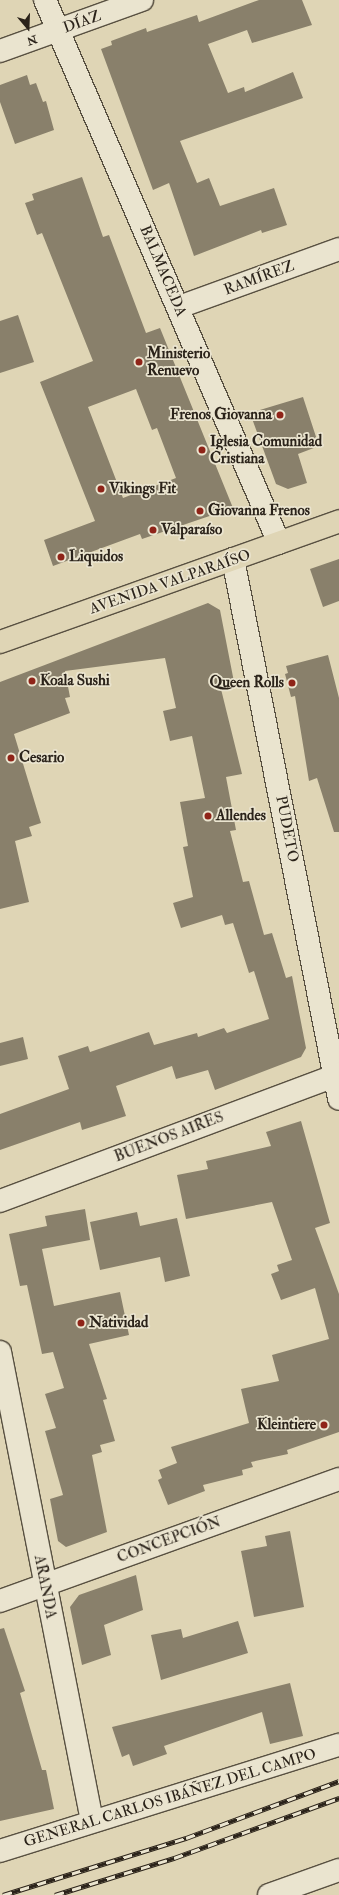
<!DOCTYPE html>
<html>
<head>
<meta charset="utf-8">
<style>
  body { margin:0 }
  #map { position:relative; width:339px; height:1895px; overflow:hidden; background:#dfd5b5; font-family:"IM FELL Double Pica",serif }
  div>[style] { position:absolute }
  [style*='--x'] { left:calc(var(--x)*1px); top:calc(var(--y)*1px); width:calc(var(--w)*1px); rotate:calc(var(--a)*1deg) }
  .building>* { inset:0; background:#89806b }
  .roads { filter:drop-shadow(1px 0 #585041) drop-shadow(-1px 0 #585041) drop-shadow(0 1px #585041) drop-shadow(0 -1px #585041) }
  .minor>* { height:22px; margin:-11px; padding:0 11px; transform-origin:11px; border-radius:11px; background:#eae4cf }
  .tertiary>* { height:22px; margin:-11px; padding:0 11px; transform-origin:11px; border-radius:11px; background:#eae4cf }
  .secondary>* { height:22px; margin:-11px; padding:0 11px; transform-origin:11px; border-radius:11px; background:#eae4cf }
  .primary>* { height:22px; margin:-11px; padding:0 11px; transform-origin:11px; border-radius:11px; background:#dfd5b5 }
  .rail>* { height:4.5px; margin-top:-2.25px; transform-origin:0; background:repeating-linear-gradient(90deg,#eae4cf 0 9px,#2b231a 0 18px); box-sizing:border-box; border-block:1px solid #2b231a }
  .dots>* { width:11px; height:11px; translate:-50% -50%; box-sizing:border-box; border:2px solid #eae4cf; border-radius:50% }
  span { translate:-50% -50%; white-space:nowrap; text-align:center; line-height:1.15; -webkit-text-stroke:3.5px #eae4cf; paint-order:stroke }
  .street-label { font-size:15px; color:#2b231a }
  .poi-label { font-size:15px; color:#2b231a; font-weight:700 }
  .left { translate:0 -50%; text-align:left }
  .right { translate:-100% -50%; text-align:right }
  .north { position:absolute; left:8px; top:8px; width:40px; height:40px; -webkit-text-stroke:3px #eae4cf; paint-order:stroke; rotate:161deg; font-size:11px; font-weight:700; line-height:16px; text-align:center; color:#2b231a }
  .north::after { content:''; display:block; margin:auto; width:14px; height:18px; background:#2b231a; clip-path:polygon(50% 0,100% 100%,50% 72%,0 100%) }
</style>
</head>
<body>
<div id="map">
  <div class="building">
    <i style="clip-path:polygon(259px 0,302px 0,312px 25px,252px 43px,247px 30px,208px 44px,228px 93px,244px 87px,245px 92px,293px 72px,303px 98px,180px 141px,197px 183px,209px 178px,220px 206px,274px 188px,287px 225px,262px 233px,261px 230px,194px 256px,169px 183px,153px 190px,101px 49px,112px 45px,111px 41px,146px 28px,147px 32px,197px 15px,199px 22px)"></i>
    <i style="clip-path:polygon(27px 75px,30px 85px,36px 83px,43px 102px,46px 101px,54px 130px,15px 144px,0 102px,0 85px)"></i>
    <i style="clip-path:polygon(evenodd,82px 177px,103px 237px,109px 235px,146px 333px,160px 328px,233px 508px,142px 539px,140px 534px,53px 566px,44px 540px,95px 521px,40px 382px,93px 361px,42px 233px,37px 235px,25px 203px,34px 200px,32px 194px,82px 177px,136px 389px,152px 430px,157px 428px,176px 478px,123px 498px,88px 407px,136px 389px)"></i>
    <i style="clip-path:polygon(18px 315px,34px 362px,0 373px,0 321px)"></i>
    <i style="clip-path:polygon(303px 397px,319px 446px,298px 454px,307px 483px,288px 489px,276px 484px,250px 413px)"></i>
    <i style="clip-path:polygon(339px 559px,339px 601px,323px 607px,310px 569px)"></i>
    <i style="clip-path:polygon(208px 603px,220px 610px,234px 682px,220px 685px,242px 774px,226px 777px,236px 830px,230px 831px,243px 882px,249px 881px,264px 935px,272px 933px,286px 978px,292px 976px,306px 1048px,301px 1057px,215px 1090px,208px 1070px,176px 1079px,172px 1066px,116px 1086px,126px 1116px,82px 1130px,80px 1122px,0 1150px,0 1114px,69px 1089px,58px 1056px,88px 1046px,90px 1052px,149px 1032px,154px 1045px,197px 1033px,198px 1037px,224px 1028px,227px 1033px,269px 1019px,254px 971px,249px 973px,233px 923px,225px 925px,222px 915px,181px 928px,173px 903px,193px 897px,183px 847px,188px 846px,180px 802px,205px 798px,192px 736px,170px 741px,163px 711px,176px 708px,165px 658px,65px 671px,70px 697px,65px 698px,70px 713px,14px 734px,41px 823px,29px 827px,32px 836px,15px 841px,29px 902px,0 909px,0 682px)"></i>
    <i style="clip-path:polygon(328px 655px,339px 698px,339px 832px,334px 832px,317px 778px,309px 781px,295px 696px,291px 697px,285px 674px,288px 673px,286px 666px)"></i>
    <i style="clip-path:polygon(23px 1037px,28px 1059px,0 1066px,0 1043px)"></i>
    <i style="clip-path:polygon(301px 1121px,330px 1223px,315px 1228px,339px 1294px,339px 1432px,287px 1450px,288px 1454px,251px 1462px,253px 1467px,242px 1470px,243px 1475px,203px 1485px,205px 1491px,168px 1505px,158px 1480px,162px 1478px,159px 1470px,177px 1463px,171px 1447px,249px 1423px,241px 1389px,279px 1381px,272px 1355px,329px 1339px,315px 1288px,281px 1300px,271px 1274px,279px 1271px,277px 1265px,292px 1260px,272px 1202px,186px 1219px,177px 1175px,208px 1169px,206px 1161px,271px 1146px,266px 1132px)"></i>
    <i style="clip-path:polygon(85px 1209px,90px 1240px,42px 1249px,54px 1306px,120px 1292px,129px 1335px,89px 1344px,107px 1399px,103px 1400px,115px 1441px,100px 1445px,102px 1452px,92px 1455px,107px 1532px,66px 1547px,58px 1541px,50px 1499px,63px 1495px,45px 1431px,56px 1428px,45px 1394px,64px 1388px,53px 1352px,42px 1354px,27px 1285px,20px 1286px,9px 1234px,47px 1226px,45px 1216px)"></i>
    <i style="clip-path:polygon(137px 1212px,140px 1226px,177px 1218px,190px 1276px,165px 1282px,160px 1257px,100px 1270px,90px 1222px)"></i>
    <i style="clip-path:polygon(290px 1531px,304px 1607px,254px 1617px,241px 1551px,267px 1546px,265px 1536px)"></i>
    <i style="clip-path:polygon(136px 1575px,143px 1610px,104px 1625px,111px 1655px,82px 1665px,70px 1607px,79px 1595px)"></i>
    <i style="clip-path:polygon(238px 1621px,248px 1653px,161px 1680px,151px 1635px,181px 1629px,183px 1638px)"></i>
    <i style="clip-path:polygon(4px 1628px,25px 1691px,20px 1693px,42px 1770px,46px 1770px,54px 1809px,0 1821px,0 1629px)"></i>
    <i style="clip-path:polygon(290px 1683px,303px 1736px,270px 1744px,262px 1712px,164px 1746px,167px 1754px,133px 1766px,129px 1754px,122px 1757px,112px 1727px)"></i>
  </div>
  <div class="roads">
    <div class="minor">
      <i style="--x:45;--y:0;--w:591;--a:66.69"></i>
      <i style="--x:179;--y:307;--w:170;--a:-19.9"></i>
      <i style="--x:233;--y:559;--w:550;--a:78.89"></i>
      <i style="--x:0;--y:1201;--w:362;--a:-20.5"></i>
      <i style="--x:0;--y:1601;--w:360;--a:-19.8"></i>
    </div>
    <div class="tertiary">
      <i style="--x:0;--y:51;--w:151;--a:-19.8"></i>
      <i style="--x:0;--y:1352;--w:478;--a:78.9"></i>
      <i style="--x:0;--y:1851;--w:355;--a:-17.4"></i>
    </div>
    <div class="secondary">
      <i style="--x:269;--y:1895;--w:74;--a:-19.7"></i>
    </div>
    <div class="primary">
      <i style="--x:0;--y:642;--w:360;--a:-19.6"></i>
    </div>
  </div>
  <div class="rail">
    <i style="--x:3;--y:1895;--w:192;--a:-17.3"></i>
    <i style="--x:186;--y:1838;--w:163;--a:-20.4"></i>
    <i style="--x:55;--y:1895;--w:125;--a:-17.3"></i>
    <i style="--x:174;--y:1858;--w:176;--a:-20"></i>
  </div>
  <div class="dots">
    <i style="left:139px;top:362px;background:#8f2418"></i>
    <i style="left:280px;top:415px;background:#8f2418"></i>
    <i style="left:202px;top:450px;background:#8f2418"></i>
    <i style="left:101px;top:489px;background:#8f2418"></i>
    <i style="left:200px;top:511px;background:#8f2418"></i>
    <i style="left:153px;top:530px;background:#8f2418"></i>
    <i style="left:61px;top:557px;background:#8f2418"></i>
    <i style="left:32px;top:681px;background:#8f2418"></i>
    <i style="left:292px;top:683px;background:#8f2418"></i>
    <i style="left:11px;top:758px;background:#8f2418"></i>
    <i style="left:208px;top:816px;background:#8f2418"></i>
    <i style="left:81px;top:1323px;background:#8f2418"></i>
    <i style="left:324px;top:1425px;background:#8f2418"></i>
  </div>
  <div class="street-label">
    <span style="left:82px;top:22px;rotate:-20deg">DÍAZ</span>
    <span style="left:163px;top:271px;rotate:67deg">BALMACEDA</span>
    <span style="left:259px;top:278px;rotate:-20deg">RAMÍREZ</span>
    <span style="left:170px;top:582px;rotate:-19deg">AVENIDA VALPARAÍSO</span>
    <span style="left:287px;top:829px;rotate:79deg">PUDETO</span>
    <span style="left:169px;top:1137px;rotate:-21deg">BUENOS AIRES</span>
    <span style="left:169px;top:1540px;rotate:-20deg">CONCEPCIÓN</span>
    <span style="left:45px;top:1587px;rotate:79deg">ARANDA</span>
    <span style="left:170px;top:1798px;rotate:-17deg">GENERAL CARLOS IBÁÑEZ DEL CAMPO</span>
  </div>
  <div class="poi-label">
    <span class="left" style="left:147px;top:362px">Ministerio<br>Renuevo</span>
    <span class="right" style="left:272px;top:415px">Frenos Giovanna</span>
    <span class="left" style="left:210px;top:450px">Iglesia Comunidad<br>Cristiana</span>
    <span class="left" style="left:109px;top:489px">Vikings Fit</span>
    <span class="left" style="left:208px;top:511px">Giovanna Frenos</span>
    <span class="left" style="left:161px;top:530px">Valparaíso</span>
    <span class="left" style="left:69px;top:557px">Liquidos</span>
    <span class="left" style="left:40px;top:681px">Koala Sushi</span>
    <span class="right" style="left:284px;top:683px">Queen Rolls</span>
    <span class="left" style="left:19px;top:758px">Cesario</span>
    <span class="left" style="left:216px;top:816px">Allendes</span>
    <span class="left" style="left:89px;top:1323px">Natividad</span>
    <span class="right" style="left:316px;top:1425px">Kleintiere</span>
  </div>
  <div class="north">N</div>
</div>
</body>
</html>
